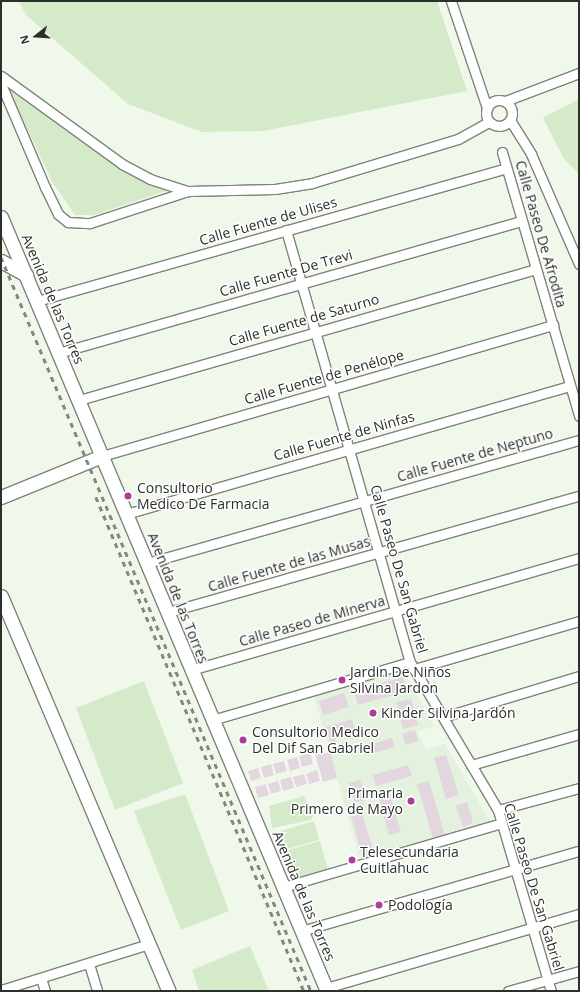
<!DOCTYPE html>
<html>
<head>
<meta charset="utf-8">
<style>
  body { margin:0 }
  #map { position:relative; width:580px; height:992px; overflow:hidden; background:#f0f8ec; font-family:"Open Sans",sans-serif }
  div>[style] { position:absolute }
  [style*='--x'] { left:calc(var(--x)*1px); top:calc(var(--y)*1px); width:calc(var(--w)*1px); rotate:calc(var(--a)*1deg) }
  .built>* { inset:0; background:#e4f1de }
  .green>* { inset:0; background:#d4eac8 }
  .building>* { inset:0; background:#e3d6df }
  .roads { filter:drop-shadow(1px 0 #7d8479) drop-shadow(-1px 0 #7d8479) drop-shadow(0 1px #7d8479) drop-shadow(0 -1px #7d8479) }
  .street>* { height:9px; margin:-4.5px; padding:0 4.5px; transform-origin:4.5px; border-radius:4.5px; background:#fff }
  .street>.ring { margin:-4.5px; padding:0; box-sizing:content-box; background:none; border:9px solid #fff; border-radius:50% }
  .secondary>* { height:13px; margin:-6.5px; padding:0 6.5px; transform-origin:6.5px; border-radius:6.5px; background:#fff }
  .rail>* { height:2.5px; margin-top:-1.25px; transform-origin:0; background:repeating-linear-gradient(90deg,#838880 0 5px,transparent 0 10px) }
  .dots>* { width:11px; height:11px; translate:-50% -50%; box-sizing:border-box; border:2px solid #fff; border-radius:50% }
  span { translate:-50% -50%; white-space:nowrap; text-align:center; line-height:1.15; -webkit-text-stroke:3px #fff; paint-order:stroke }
  .street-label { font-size:14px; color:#2c2f2b }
  .poi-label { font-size:14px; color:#2c2f2b }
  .left { translate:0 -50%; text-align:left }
  .right { translate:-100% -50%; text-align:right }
  .frame { position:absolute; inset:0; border:2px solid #2c2f2b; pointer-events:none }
  .north { position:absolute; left:16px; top:16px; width:40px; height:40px; -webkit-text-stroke:3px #fff; paint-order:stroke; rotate:253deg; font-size:11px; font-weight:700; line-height:16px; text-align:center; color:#2c2f2b }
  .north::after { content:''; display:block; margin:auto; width:14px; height:18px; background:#2c2f2b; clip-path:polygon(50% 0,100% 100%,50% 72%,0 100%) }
</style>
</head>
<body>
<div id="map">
  <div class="built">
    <i style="clip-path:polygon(404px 671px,434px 726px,417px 732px,426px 750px,445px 744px,492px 825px,361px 862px,314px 696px)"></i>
  </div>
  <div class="green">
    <i style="clip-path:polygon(19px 1px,437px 1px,467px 91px,263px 131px,202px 132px,128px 104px,26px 15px)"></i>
    <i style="clip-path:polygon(8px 89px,123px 168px,166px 191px,94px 215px,75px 215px,53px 183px)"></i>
    <i style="clip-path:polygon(579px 99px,579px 174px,564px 159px,543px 118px)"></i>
    <i style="clip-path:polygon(144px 681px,183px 783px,115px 810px,76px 708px)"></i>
    <i style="clip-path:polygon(185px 794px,229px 911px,181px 930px,134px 811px)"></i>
    <i style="clip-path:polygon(304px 796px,313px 816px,311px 820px,272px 828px,269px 806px)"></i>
    <i style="clip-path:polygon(314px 821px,319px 840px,286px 849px,281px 831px)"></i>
    <i style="clip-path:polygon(320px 841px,328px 870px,291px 880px,281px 852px)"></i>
    <i style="clip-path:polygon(250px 946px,269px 991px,199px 991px,192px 970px)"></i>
  </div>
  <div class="building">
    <i style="clip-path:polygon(403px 677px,407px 691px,358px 705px,354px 691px)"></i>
    <i style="clip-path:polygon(344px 693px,349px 707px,323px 715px,319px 701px)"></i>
    <i style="clip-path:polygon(411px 699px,418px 725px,403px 729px,396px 702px)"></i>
    <i style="clip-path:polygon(352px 719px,356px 733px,335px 739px,338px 749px,333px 751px,326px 727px)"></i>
    <i style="clip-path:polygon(415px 730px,418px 741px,406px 745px,402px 734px)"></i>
    <i style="clip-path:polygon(392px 738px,395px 747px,373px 753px,370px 745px)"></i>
    <i style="clip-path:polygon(310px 753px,313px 764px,302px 767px,299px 756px)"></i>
    <i style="clip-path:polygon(331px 753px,337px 778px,323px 782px,315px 754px)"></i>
    <i style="clip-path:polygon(446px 755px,459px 795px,446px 799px,434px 758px)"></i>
    <i style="clip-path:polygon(297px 757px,300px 768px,290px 771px,287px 760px)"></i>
    <i style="clip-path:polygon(284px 761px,287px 771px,276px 774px,273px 764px)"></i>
    <i style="clip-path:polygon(271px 764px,274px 775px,264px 778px,261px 767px)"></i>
    <i style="clip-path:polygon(408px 765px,412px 776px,376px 786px,373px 775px)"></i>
    <i style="clip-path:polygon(258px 768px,261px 778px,251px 781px,248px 771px)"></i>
    <i style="clip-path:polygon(317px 770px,320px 781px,309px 784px,306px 774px)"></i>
    <i style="clip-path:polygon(304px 774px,307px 784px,296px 787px,293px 777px)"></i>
    <i style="clip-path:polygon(291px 777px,294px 788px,283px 791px,280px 780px)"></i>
    <i style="clip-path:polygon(360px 780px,366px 800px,355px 803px,349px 783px)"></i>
    <i style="clip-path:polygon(278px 781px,281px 791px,271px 794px,268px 784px)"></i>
    <i style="clip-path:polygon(429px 781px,445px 836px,433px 839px,417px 784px)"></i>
    <i style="clip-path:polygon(266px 784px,269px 795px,258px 798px,255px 787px)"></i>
    <i style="clip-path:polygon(389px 791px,401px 832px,389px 835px,378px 794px)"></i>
    <i style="clip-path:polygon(467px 802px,473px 823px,463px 827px,456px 806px)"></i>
    <i style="clip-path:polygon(362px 813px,374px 853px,362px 856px,351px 816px)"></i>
  </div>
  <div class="roads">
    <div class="street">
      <i style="--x:451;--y:1;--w:113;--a:71.4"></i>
      <i style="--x:1;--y:76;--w:150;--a:36"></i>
      <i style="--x:122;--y:164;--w:32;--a:28"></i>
      <i style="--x:150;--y:179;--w:40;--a:18"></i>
      <i style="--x:188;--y:191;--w:87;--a:-1.3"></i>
      <i style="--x:275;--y:189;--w:37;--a:-9"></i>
      <i style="--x:312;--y:183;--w:152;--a:-16.8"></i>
      <i style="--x:458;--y:139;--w:35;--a:-29"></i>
      <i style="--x:1;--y:84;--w:112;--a:66.9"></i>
      <i style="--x:45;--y:187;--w:30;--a:64"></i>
      <i style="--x:58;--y:214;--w:13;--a:39"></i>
      <i style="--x:68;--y:222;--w:22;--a:3"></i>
      <i style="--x:90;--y:223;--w:103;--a:-18.1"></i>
      <i class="ring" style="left:486px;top:100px;width:17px;height:17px"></i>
      <i style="--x:505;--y:101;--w:79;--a:-20.7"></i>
      <i style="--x:510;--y:120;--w:40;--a:58"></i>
      <i style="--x:531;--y:154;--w:120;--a:66.4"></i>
      <i style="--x:502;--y:152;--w:275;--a:73.7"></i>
      <i style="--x:286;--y:230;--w:449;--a:74"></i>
      <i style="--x:410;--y:662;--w:172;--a:59.3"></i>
      <i style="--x:498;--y:810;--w:189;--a:73.7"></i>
      <i style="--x:37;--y:301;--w:487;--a:-15.8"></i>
      <i style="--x:58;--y:353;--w:482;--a:-15.9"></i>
      <i style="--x:79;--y:400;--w:475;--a:-16"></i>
      <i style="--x:102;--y:456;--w:470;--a:-16.2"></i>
      <i style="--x:126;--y:514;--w:462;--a:-16.1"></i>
      <i style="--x:147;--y:563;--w:449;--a:-15.9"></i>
      <i style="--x:168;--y:612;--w:427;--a:-15.8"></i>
      <i style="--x:414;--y:669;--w:172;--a:-16.2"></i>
      <i style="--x:191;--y:670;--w:404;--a:-16.1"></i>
      <i style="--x:443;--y:717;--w:142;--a:-16.8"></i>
      <i style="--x:212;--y:720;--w:206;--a:-16.3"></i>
      <i style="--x:471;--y:765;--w:112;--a:-16"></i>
      <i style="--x:498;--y:810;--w:84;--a:-15.2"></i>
      <i style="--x:283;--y:887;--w:228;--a:-16.3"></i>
      <i style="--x:301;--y:931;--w:289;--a:-16.1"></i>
      <i style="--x:89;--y:964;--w:28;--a:73"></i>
      <i style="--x:41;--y:978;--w:14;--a:73"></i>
      <i style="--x:326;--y:988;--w:264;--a:-16.3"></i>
      <i style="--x:1;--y:990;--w:155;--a:-17.3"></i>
      <i style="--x:508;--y:991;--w:74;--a:-15.7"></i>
    </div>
    <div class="secondary">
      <i style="--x:1;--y:217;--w:840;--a:67.16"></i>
      <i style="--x:1;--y:261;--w:29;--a:29"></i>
      <i style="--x:1;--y:497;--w:109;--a:-22.1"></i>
      <i style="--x:1;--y:596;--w:429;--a:67"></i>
    </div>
  </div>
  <div class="rail">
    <i style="--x:1;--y:257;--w:797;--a:67.1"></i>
    <i style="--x:96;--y:497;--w:536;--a:67.17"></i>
  </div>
  <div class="dots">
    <i style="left:128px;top:496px;background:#ac3e9b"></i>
    <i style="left:342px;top:680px;background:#ac3e9b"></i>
    <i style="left:373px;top:713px;background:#ac3e9b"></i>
    <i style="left:243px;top:740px;background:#ac3e9b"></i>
    <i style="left:411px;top:801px;background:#ac3e9b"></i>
    <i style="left:352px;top:860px;background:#ac3e9b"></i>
    <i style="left:379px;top:905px;background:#ac3e9b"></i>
  </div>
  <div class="street-label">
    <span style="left:268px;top:221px;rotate:-16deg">Calle Fuente de Ulises</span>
    <span style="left:541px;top:234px;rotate:74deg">Calle Paseo De Afrodita</span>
    <span style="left:286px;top:273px;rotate:-16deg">Calle Fuente De Trevi</span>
    <span style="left:53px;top:299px;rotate:67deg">Avenida de las Torres</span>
    <span style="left:304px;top:320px;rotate:-16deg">Calle Fuente de Saturno</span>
    <span style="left:324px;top:377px;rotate:-16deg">Calle Fuente de Penélope</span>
    <span style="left:344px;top:436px;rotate:-16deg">Calle Fuente de Ninfas</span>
    <span style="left:475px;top:455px;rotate:-16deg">Calle Fuente de Neptuno</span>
    <span style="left:289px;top:564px;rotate:-16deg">Calle Fuente de las Musas</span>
    <span style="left:399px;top:569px;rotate:74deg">Calle Paseo De San Gabriel</span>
    <span style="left:178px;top:598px;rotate:68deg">Avenida de las Torres</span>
    <span style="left:312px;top:621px;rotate:-16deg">Calle Paseo de Minerva</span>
    <span style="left:534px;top:887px;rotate:73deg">Calle Paseo De San Gabriel</span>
    <span style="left:304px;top:896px;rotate:67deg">Avenida de las Torres</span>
  </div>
  <div class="poi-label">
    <span class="left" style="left:137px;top:496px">Consultorio<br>Medico De Farmacia</span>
    <span class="left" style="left:350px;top:680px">Jardin De Niños<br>Silvina Jardon</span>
    <span class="left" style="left:381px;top:713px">Kinder Silvina Jardón</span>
    <span class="left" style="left:252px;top:740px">Consultorio Medico<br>Del Dif San Gabriel</span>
    <span class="right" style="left:403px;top:801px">Primaria<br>Primero de Mayo</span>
    <span class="left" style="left:360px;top:860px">Telesecundaria<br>Cuitlahuac</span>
    <span class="left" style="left:388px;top:905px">Podología</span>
  </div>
  <div class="frame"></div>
  <div class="north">N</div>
</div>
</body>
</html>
